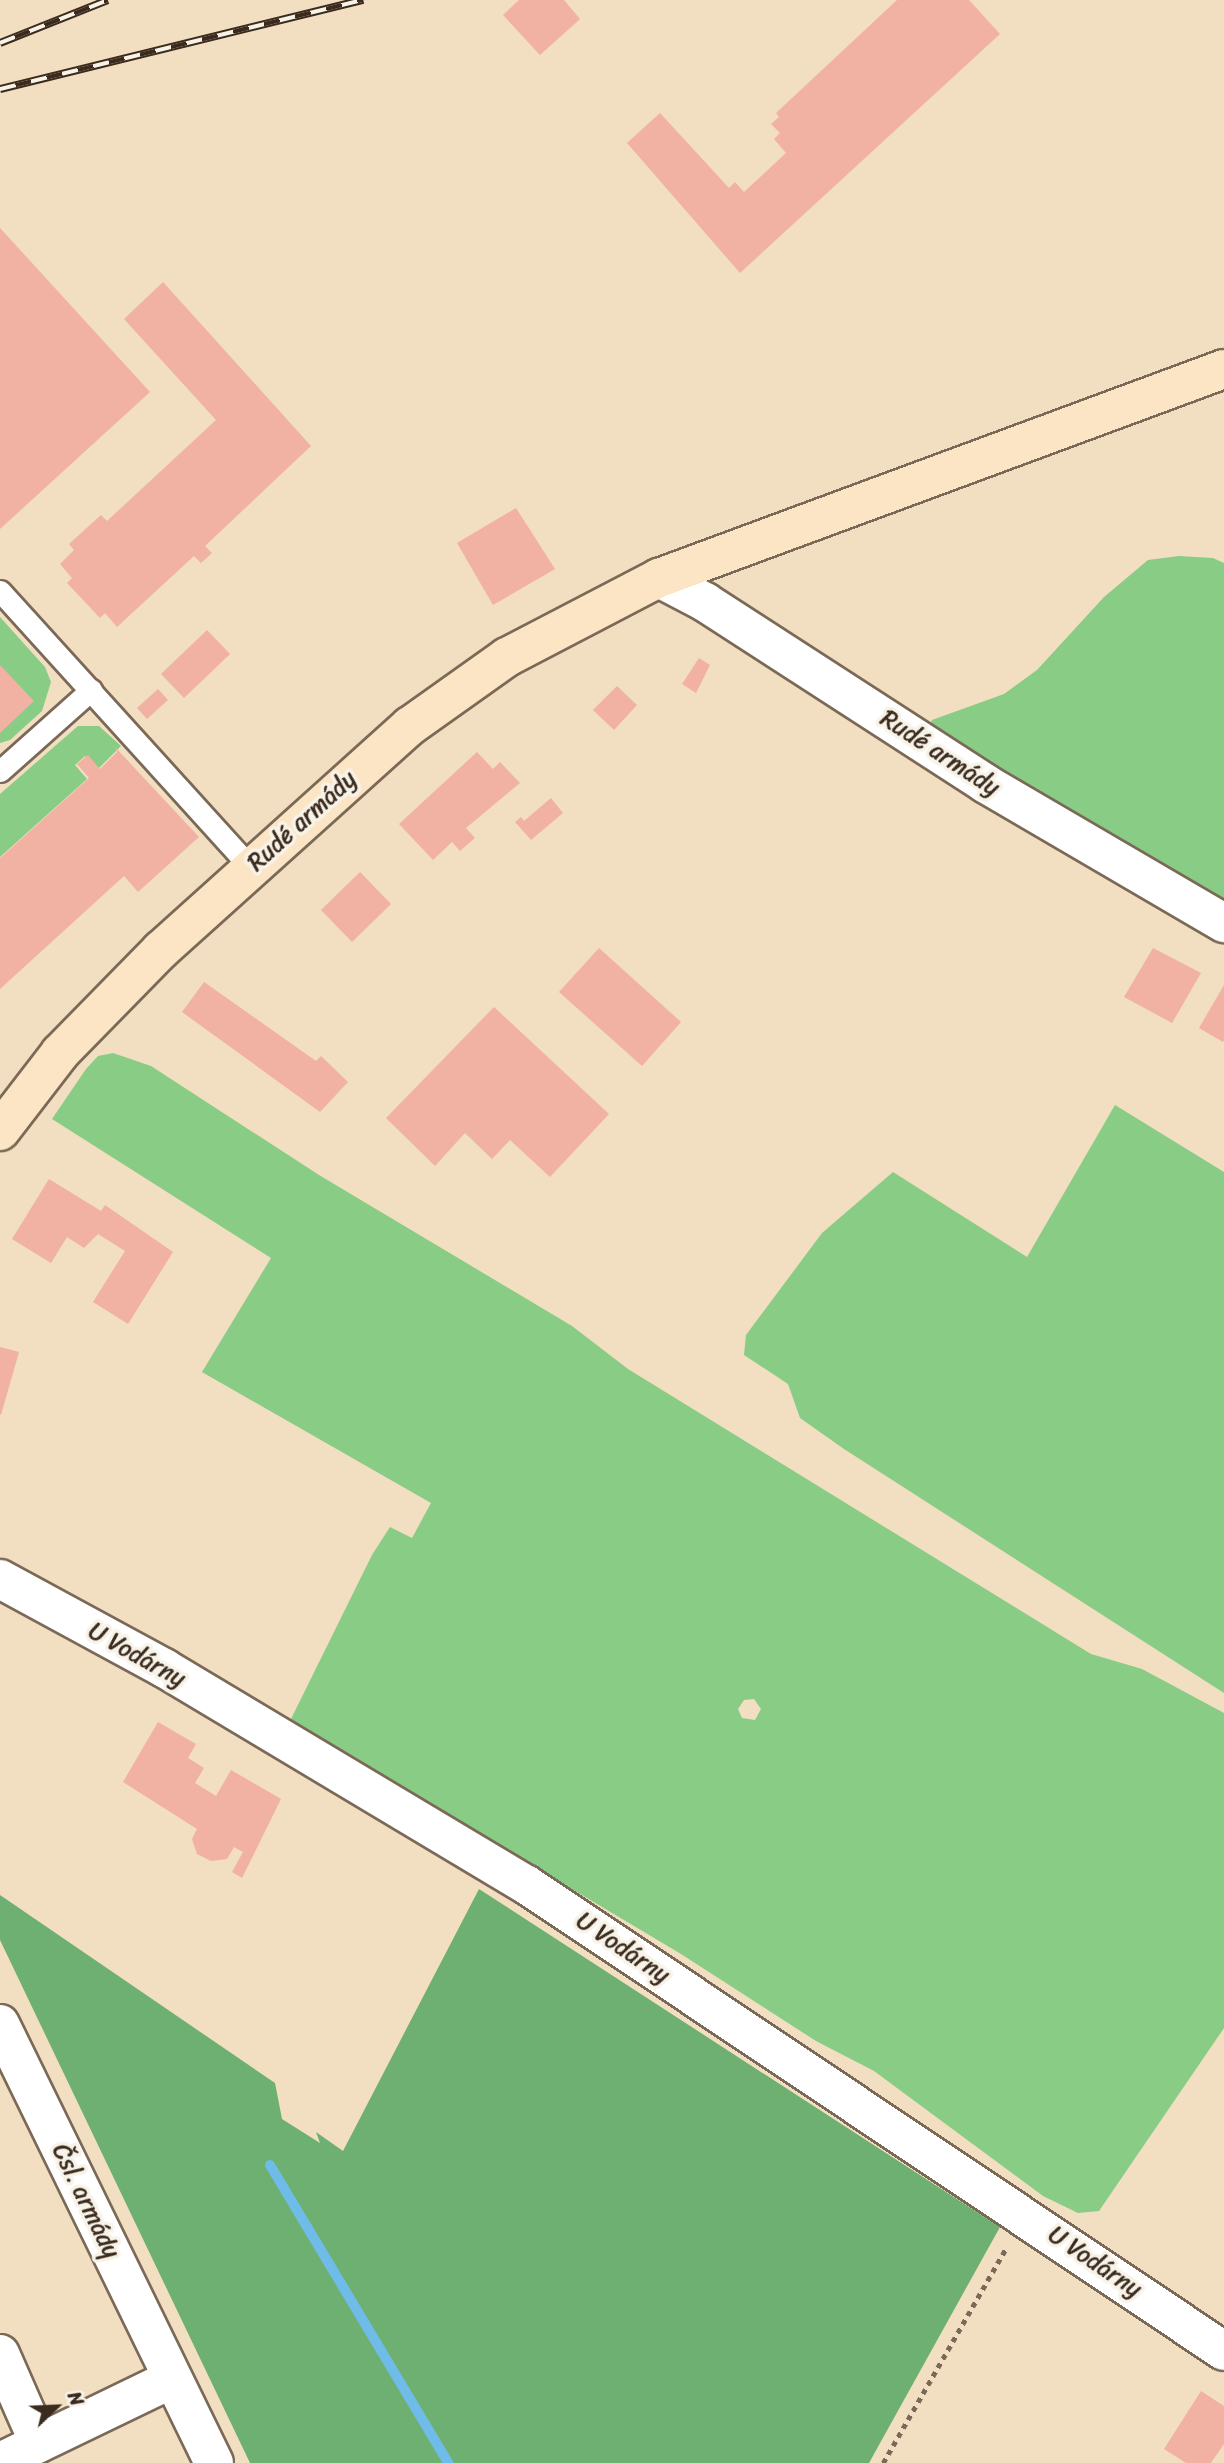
<!DOCTYPE html>
<html>
<head>
<meta charset="utf-8">
<style>
  body { margin:0 }
  #map { position:relative; width:1224px; height:2463px; overflow:hidden; background:#f2dec0; font-family:Sriracha,sans-serif }
  div>[style] { position:absolute }
  [style*='--x'] { left:calc(var(--x)*1px); top:calc(var(--y)*1px); width:calc(var(--w)*1px); rotate:calc(var(--a)*1deg) }
  .green>* { inset:0; background:#89cc85 }
  .forest>* { inset:0; background:#6eb072 }
  .stream>* { height:10px; margin:-5px; padding:0 5px; transform-origin:5px; border-radius:5px; background:#70bce9 }
  .building>* { inset:0; background:#f1b1a3 }
  .path>* { height:4.5px; margin-top:-2.25px; transform-origin:0; background:repeating-linear-gradient(90deg,#7b6957 0 5px,transparent 0 10px) }
  .roads { filter:drop-shadow(2px 0 #7b6957) drop-shadow(-2px 0 #7b6957) drop-shadow(0 2px #7b6957) drop-shadow(0 -2px #7b6957) }
  .service>* { height:21px; margin:-10.5px; padding:0 10.5px; transform-origin:10.5px; border-radius:10.5px; background:#fff }
  .minor>* { height:38px; margin:-19px; padding:0 19px; transform-origin:19px; border-radius:19px; background:#fff }
  .secondary>* { height:38px; margin:-19px; padding:0 19px; transform-origin:19px; border-radius:19px; background:#fce5c4 }
  .rail>* { height:8px; margin-top:-4px; transform-origin:0; background:repeating-linear-gradient(90deg,#f7f3e8 0 16px,#3b2a1e 0 32px); box-sizing:border-box; border-block:2px solid #3b2a1e }
  span { translate:-50% -50%; white-space:nowrap; text-align:center; line-height:1.15; -webkit-text-stroke:7px #f7f3e8; paint-order:stroke }
  .street-label { font-size:24px; color:#3b2a1e }
  .north { position:absolute; left:21px; top:2372px; width:70px; height:70px; -webkit-text-stroke:5px #f7f3e8; paint-order:stroke; rotate:67deg; font-size:19px; font-weight:700; line-height:28px; text-align:center; color:#3b2a1e }
  .north::after { content:''; display:block; margin:auto; width:24px; height:32px; background:#3b2a1e; clip-path:polygon(50% 0,100% 100%,50% 72%,0 100%) }
</style>
</head>
<body>
<div id="map">
  <div class="green">
    <i style="clip-path:polygon(1179px 556px,1213px 558px,1224px 563px,1224px 908px,927px 731px,932px 720px,1004px 694px,1037px 670px,1104px 597px,1148px 560px)"></i>
    <i style="clip-path:polygon(0 617px,45px 667px,51px 682px,42px 711px,10px 740px,0 743px)"></i>
    <i style="clip-path:polygon(78px 726px,99px 726px,121px 746px,97px 770px,85px 756px,75px 765px,87px 779px,0 857px,0 794px)"></i>
    <i style="clip-path:polygon(evenodd,113px 1053px,151px 1066px,319px 1175px,572px 1326px,628px 1369px,1091px 1654px,1142px 1669px,1224px 1713px,1224px 2028px,1099px 2211px,1078px 2213px,1043px 2196px,874px 2071px,816px 2041px,681px 1954px,290px 1721px,372px 1555px,390px 1527px,412px 1538px,431px 1503px,202px 1372px,271px 1258px,52px 1119px,86px 1069px,98px 1056px,113px 1053px,754px 1699px,761px 1709px,755px 1720px,742px 1718px,738px 1709px,744px 1700px,754px 1699px)"></i>
    <i style="clip-path:polygon(1115px 1105px,1224px 1172px,1224px 1693px,844px 1449px,800px 1418px,788px 1384px,744px 1355px,746px 1335px,822px 1233px,893px 1172px,1027px 1257px)"></i>
  </div>
  <div class="forest">
    <i style="clip-path:polygon(479px 1889px,1000px 2227px,869px 2463px,250px 2463px,0 1940px,0 1895px,275px 2083px,282px 2119px,320px 2143px,316px 2132px,343px 2151px)"></i>
  </div>
  <div class="stream">
    <i style="--x:270;--y:2165;--w:347;--a:59.1"></i>
  </div>
  <div class="building">
    <i style="clip-path:polygon(519px 0,564px 0,580px 19px,540px 55px,503px 15px)"></i>
    <i style="clip-path:polygon(897px 0,969px 0,1000px 34px,740px 273px,627px 143px,660px 113px,729px 188px,735px 182px,744px 192px,786px 153px,774px 139px,780px 133px,771px 124px,779px 117px,776px 113px)"></i>
    <i style="clip-path:polygon(0 228px,150px 392px,0 529px)"></i>
    <i style="clip-path:polygon(163px 282px,311px 446px,205px 546px,212px 553px,201px 563px,194px 556px,117px 627px,105px 613px,100px 618px,67px 583px,72px 578px,60px 564px,74px 550px,69px 544px,101px 515px,107px 521px,216px 420px,124px 319px)"></i>
    <i style="clip-path:polygon(516px 508px,555px 569px,493px 605px,457px 543px)"></i>
    <i style="clip-path:polygon(207px 630px,230px 654px,184px 698px,161px 674px)"></i>
    <i style="clip-path:polygon(699px 658px,710px 665px,696px 693px,682px 684px)"></i>
    <i style="clip-path:polygon(0 665px,34px 701px,0 733px)"></i>
    <i style="clip-path:polygon(617px 686px,637px 705px,614px 730px,593px 710px)"></i>
    <i style="clip-path:polygon(158px 689px,168px 700px,147px 719px,137px 708px)"></i>
    <i style="clip-path:polygon(115px 747px,199px 837px,138px 892px,124px 876px,0 989px,0 858px,89px 778px,77px 764px,88px 755px,100px 769px,117px 752px)"></i>
    <i style="clip-path:polygon(477px 752px,493px 769px,500px 762px,520px 783px,466px 828px,475px 838px,460px 851px,452px 842px,433px 860px,399px 824px)"></i>
    <i style="clip-path:polygon(551px 798px,563px 813px,531px 840px,515px 822px,521px 817px,524px 821px)"></i>
    <i style="clip-path:polygon(360px 872px,391px 904px,352px 942px,321px 910px)"></i>
    <i style="clip-path:polygon(599px 948px,681px 1022px,642px 1066px,559px 992px)"></i>
    <i style="clip-path:polygon(1153px 948px,1201px 973px,1172px 1023px,1124px 997px)"></i>
    <i style="clip-path:polygon(204px 982px,316px 1061px,321px 1056px,348px 1082px,320px 1112px,182px 1012px)"></i>
    <i style="clip-path:polygon(1224px 985px,1224px 1040px,1223px 1042px,1199px 1028px)"></i>
    <i style="clip-path:polygon(494px 1007px,609px 1114px,550px 1177px,510px 1140px,492px 1159px,465px 1133px,435px 1166px,386px 1118px)"></i>
    <i style="clip-path:polygon(49px 1179px,101px 1211px,105px 1205px,173px 1252px,128px 1324px,93px 1302px,125px 1251px,98px 1234px,84px 1248px,67px 1237px,51px 1263px,12px 1239px)"></i>
    <i style="clip-path:polygon(0 1347px,19px 1352px,1px 1415px,0 1414px)"></i>
    <i style="clip-path:polygon(158px 1722px,196px 1744px,188px 1758px,204px 1768px,195px 1783px,216px 1796px,231px 1770px,281px 1799px,242px 1878px,232px 1872px,243px 1852px,234px 1847px,227px 1859px,211px 1861px,197px 1854px,192px 1839px,197px 1829px,123px 1782px)"></i>
    <i style="clip-path:polygon(1201px 2391px,1224px 2406px,1224px 2444px,1211px 2463px,1186px 2463px,1164px 2449px)"></i>
  </div>
  <div class="path">
    <i style="--x:883;--y:2463;--w:248;--a:-60.2"></i>
  </div>
  <div class="roads">
    <div class="service">
      <i style="--x:0;--y:591;--w:372;--a:47.8"></i>
      <i style="--x:0;--y:771;--w:122;--a:-41.7"></i>
    </div>
    <div class="minor">
      <i style="--x:659;--y:578;--w:52;--a:27.6"></i>
      <i style="--x:705;--y:602;--w:335;--a:32.9"></i>
      <i style="--x:986;--y:784;--w:276;--a:30.3"></i>
      <i style="--x:0;--y:1579;--w:187;--a:28.5"></i>
      <i style="--x:164;--y:1668;--w:423;--a:30.9"></i>
      <i style="--x:527;--y:1885;--w:838;--a:33.77"></i>
      <i style="--x:0;--y:2024;--w:488;--a:64"></i>
      <i style="--x:0;--y:2354;--w:97;--a:66.3"></i>
      <i style="--x:0;--y:2462;--w:191;--a:-25.8"></i>
    </div>
    <div class="secondary">
      <i style="--x:0;--y:1131;--w:98;--a:-52.4"></i>
      <i style="--x:60;--y:1053;--w:144;--a:-45.6"></i>
      <i style="--x:161;--y:950;--w:335;--a:-42"></i>
      <i style="--x:410;--y:726;--w:119;--a:-35.4"></i>
      <i style="--x:507;--y:657;--w:171;--a:-27.5"></i>
      <i style="--x:659;--y:578;--w:602;--a:-20.3"></i>
    </div>
  </div>
  <div class="rail">
    <i style="--x:0;--y:43;--w:116;--a:-21.7"></i>
    <i style="--x:0;--y:89;--w:374;--a:-13.8"></i>
  </div>
  <div class="street-label">
    <span style="left:940px;top:753px;rotate:33deg">Rudé armády</span>
    <span style="left:302px;top:821px;rotate:-42deg">Rudé armády</span>
    <span style="left:137px;top:1655px;rotate:29deg">U Vodárny</span>
    <span style="left:623px;top:1948px;rotate:34deg">U Vodárny</span>
    <span style="left:86px;top:2201px;rotate:64deg">Čsl. armády</span>
    <span style="left:1095px;top:2262px;rotate:34deg">U Vodárny</span>
  </div>
  <div class="north">N</div>
</div>
</body>
</html>
